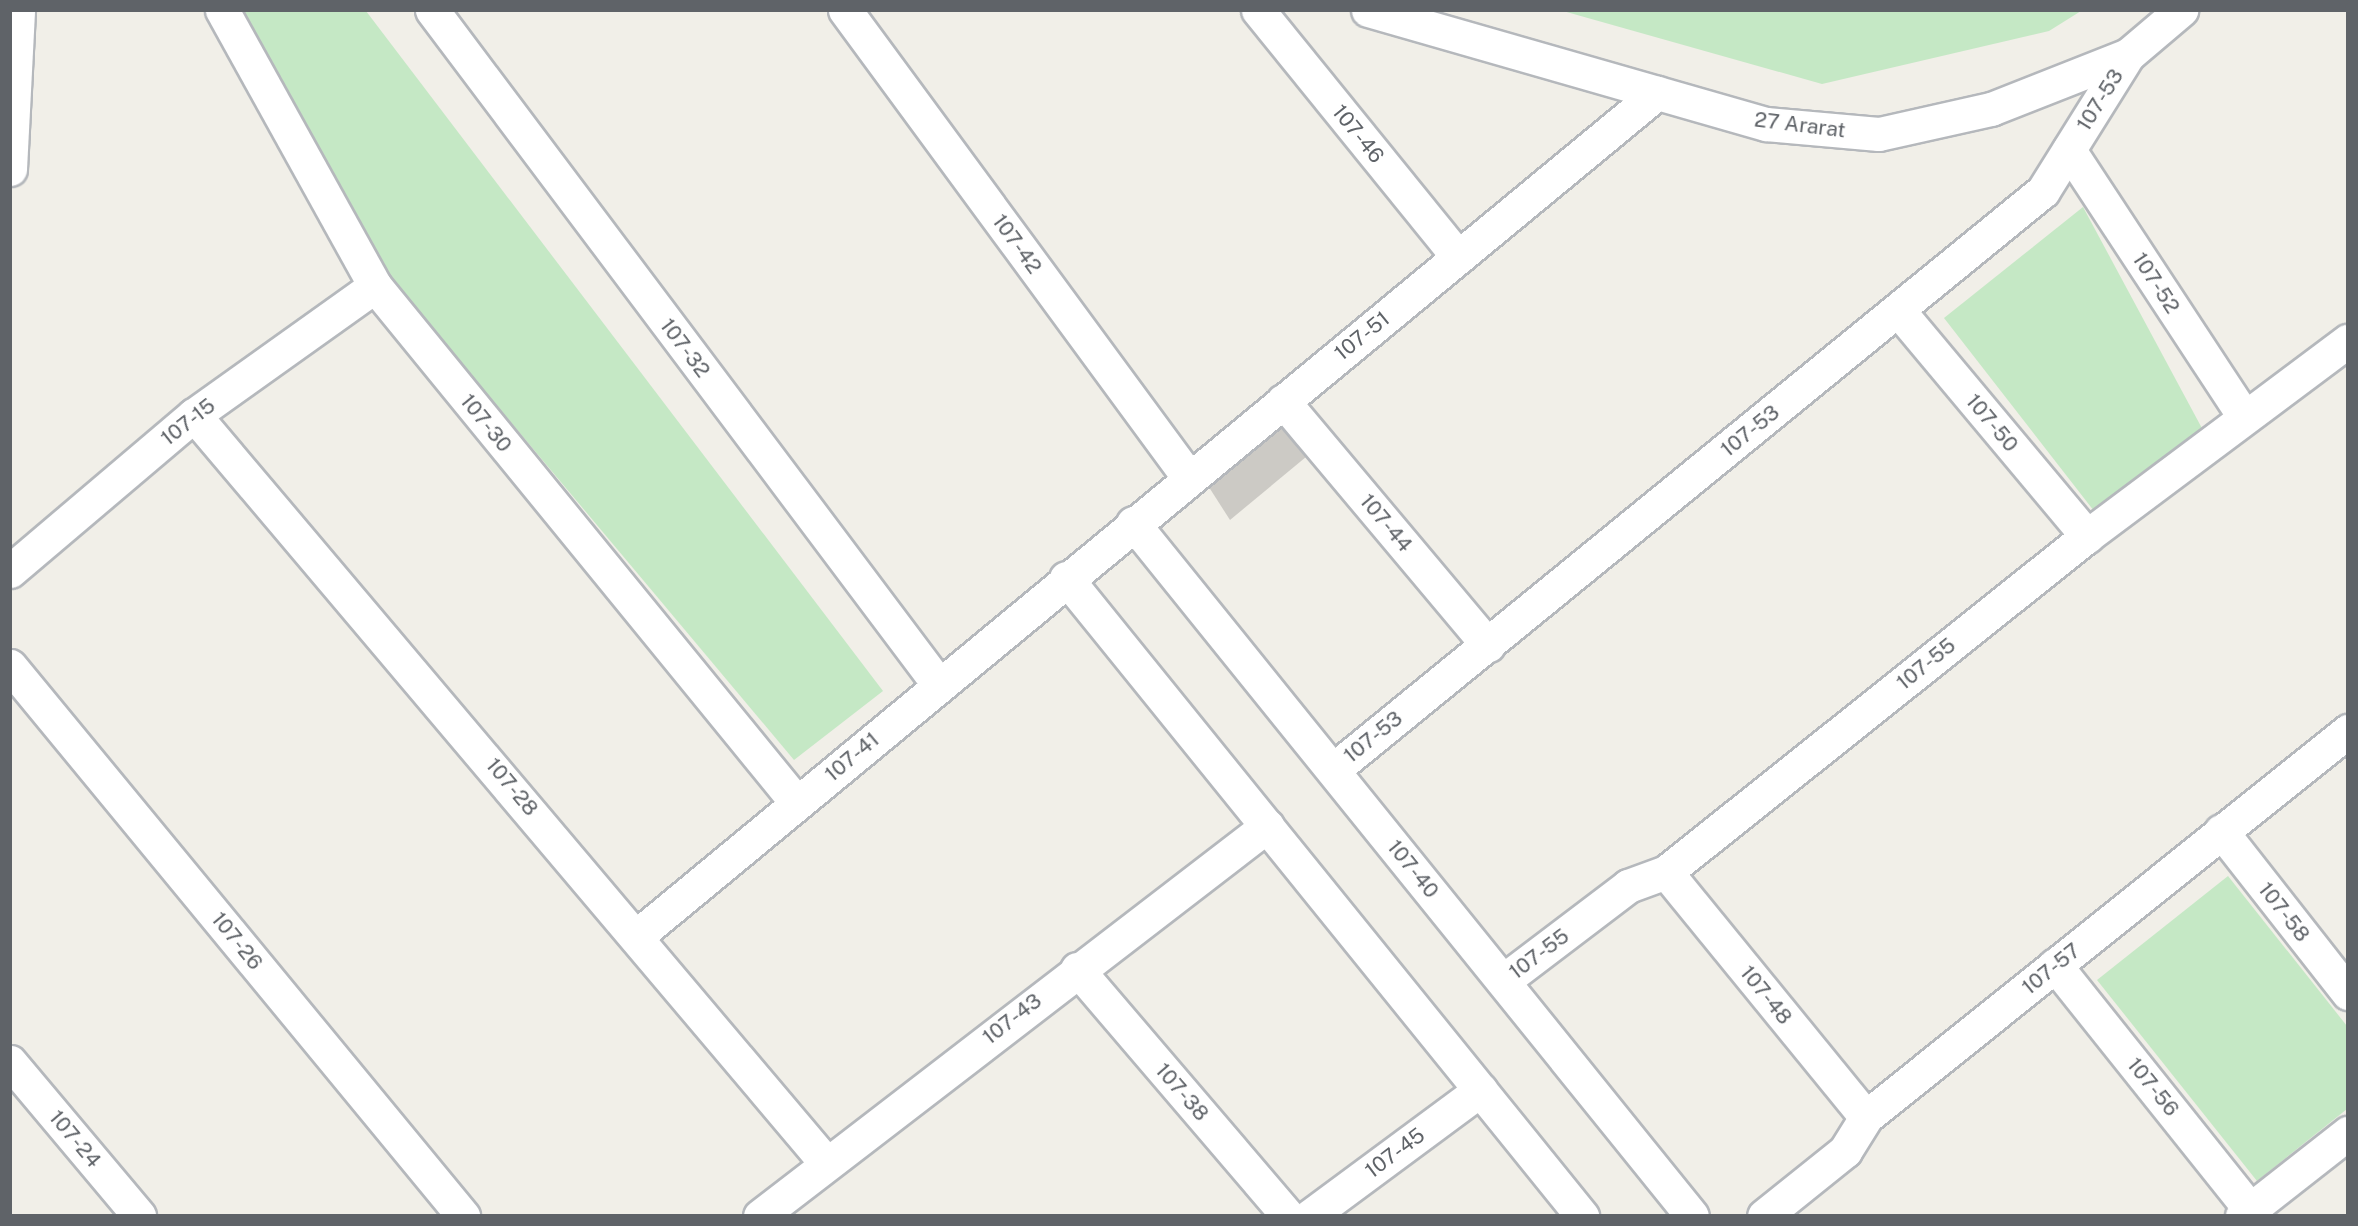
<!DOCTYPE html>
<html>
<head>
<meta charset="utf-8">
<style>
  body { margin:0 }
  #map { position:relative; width:2358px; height:1226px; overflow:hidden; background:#f1efe8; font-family:"Public Sans",sans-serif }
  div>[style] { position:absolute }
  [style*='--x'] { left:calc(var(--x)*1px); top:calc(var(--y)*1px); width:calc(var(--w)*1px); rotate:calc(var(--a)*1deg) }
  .green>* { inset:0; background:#c5e8c5 }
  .building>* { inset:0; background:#cccac5 }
  .roads { filter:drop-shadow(2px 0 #b5b8bc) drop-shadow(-2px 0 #b5b8bc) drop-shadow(0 2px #b5b8bc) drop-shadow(0 -2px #b5b8bc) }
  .minor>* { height:33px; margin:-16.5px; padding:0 16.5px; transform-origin:16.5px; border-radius:16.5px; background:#fff }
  span { translate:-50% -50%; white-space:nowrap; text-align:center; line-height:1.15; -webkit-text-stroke:4.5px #fff; paint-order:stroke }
  .street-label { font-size:21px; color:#5f6368 }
  .frame { position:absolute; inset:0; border:12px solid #5f6368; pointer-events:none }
</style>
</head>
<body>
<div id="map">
  <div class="green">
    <i style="clip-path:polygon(233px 11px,366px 11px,883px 691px,794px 760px,373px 258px)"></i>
    <i style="clip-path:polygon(1563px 11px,2081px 11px,2049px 31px,1822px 84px)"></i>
    <i style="clip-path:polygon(2083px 207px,2204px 432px,2094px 511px,1944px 318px)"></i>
    <i style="clip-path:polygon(2228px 876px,2347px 1026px,2347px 1109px,2257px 1181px,2097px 980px)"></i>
  </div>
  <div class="building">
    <i style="clip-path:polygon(1282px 417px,1312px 452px,1230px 520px,1205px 481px)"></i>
  </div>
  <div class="roads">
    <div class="minor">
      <i style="--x:222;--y:10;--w:316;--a:61"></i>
      <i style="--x:375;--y:286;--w:667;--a:50.78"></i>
      <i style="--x:432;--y:10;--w:844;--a:53.09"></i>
      <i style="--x:845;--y:10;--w:581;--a:53.68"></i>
      <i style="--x:1258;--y:10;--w:318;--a:51"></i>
      <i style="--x:1368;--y:10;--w:414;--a:16"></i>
      <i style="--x:1766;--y:124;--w:113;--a:5.1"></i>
      <i style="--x:1879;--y:134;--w:115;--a:-12.6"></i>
      <i style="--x:1991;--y:109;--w:147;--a:-21.5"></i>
      <i style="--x:2128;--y:55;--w:70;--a:-40.3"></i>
      <i style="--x:2069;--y:150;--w:317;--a:56.7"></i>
      <i style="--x:10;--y:169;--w:159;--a:-87.1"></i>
      <i style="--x:1898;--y:310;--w:295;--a:50.1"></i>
      <i style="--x:1283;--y:401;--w:319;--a:50"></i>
      <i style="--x:194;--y:415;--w:979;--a:49.8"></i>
      <i style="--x:1133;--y:523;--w:890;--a:51.11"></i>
      <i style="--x:10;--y:571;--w:241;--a:-40.3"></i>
      <i style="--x:194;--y:415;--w:222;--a:-35.5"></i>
      <i style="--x:1066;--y:578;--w:821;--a:51.03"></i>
      <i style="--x:10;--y:666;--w:713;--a:50.52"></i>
      <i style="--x:1333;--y:770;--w:916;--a:-39.2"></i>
      <i style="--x:2043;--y:191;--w:160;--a:-58"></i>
      <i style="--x:2221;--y:831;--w:206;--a:51.9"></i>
      <i style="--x:1666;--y:872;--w:316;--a:50.8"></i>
      <i style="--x:638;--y:935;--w:1322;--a:-39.57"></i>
      <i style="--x:2055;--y:965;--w:312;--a:51.4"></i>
      <i style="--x:1077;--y:969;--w:325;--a:49.5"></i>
      <i style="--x:1503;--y:981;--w:157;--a:-37.2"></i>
      <i style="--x:1628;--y:886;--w:40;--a:-20.2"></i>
      <i style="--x:1666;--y:872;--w:539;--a:-38.59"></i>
      <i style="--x:2087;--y:536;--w:326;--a:-36.8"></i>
      <i style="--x:10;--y:1062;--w:201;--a:50"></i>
      <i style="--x:760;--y:1216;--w:640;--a:-37.57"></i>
      <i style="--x:1310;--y:1216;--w:212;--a:-36.5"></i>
      <i style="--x:1764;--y:1216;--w:104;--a:-38.7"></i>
      <i style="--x:1845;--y:1151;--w:40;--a:-58"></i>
      <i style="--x:1866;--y:1117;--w:618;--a:-38.69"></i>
      <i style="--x:2242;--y:1216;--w:135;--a:-38.1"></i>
    </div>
  </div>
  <div class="street-label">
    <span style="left:2100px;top:100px;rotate:-58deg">107-53</span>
    <span style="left:1800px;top:125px;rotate:7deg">27 Ararat</span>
    <span style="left:1358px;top:134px;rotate:51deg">107-46</span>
    <span style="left:1017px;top:244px;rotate:54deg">107-42</span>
    <span style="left:2156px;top:283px;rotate:57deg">107-52</span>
    <span style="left:1362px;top:336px;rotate:-39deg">107-51</span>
    <span style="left:685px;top:348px;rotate:53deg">107-32</span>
    <span style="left:188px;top:422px;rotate:-38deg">107-15</span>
    <span style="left:486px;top:423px;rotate:51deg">107-30</span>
    <span style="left:1992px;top:423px;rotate:50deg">107-50</span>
    <span style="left:1750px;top:431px;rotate:-39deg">107-53</span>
    <span style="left:1386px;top:523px;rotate:50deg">107-44</span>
    <span style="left:1926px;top:664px;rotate:-39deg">107-55</span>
    <span style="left:1373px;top:737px;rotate:-39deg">107-53</span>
    <span style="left:852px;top:757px;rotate:-40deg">107-41</span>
    <span style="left:512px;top:787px;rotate:50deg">107-28</span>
    <span style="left:1413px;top:869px;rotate:51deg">107-40</span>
    <span style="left:2284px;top:912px;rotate:52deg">107-58</span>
    <span style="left:237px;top:941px;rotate:51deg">107-26</span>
    <span style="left:1539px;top:954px;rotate:-37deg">107-55</span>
    <span style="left:2051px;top:969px;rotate:-39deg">107-57</span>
    <span style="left:1766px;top:995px;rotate:51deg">107-48</span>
    <span style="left:1012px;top:1019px;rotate:-38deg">107-43</span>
    <span style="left:2153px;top:1087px;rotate:51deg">107-56</span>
    <span style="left:1182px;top:1092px;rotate:49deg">107-38</span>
    <span style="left:75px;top:1139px;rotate:50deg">107-24</span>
    <span style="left:1395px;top:1153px;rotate:-37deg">107-45</span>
  </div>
  <div class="frame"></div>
</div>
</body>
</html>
